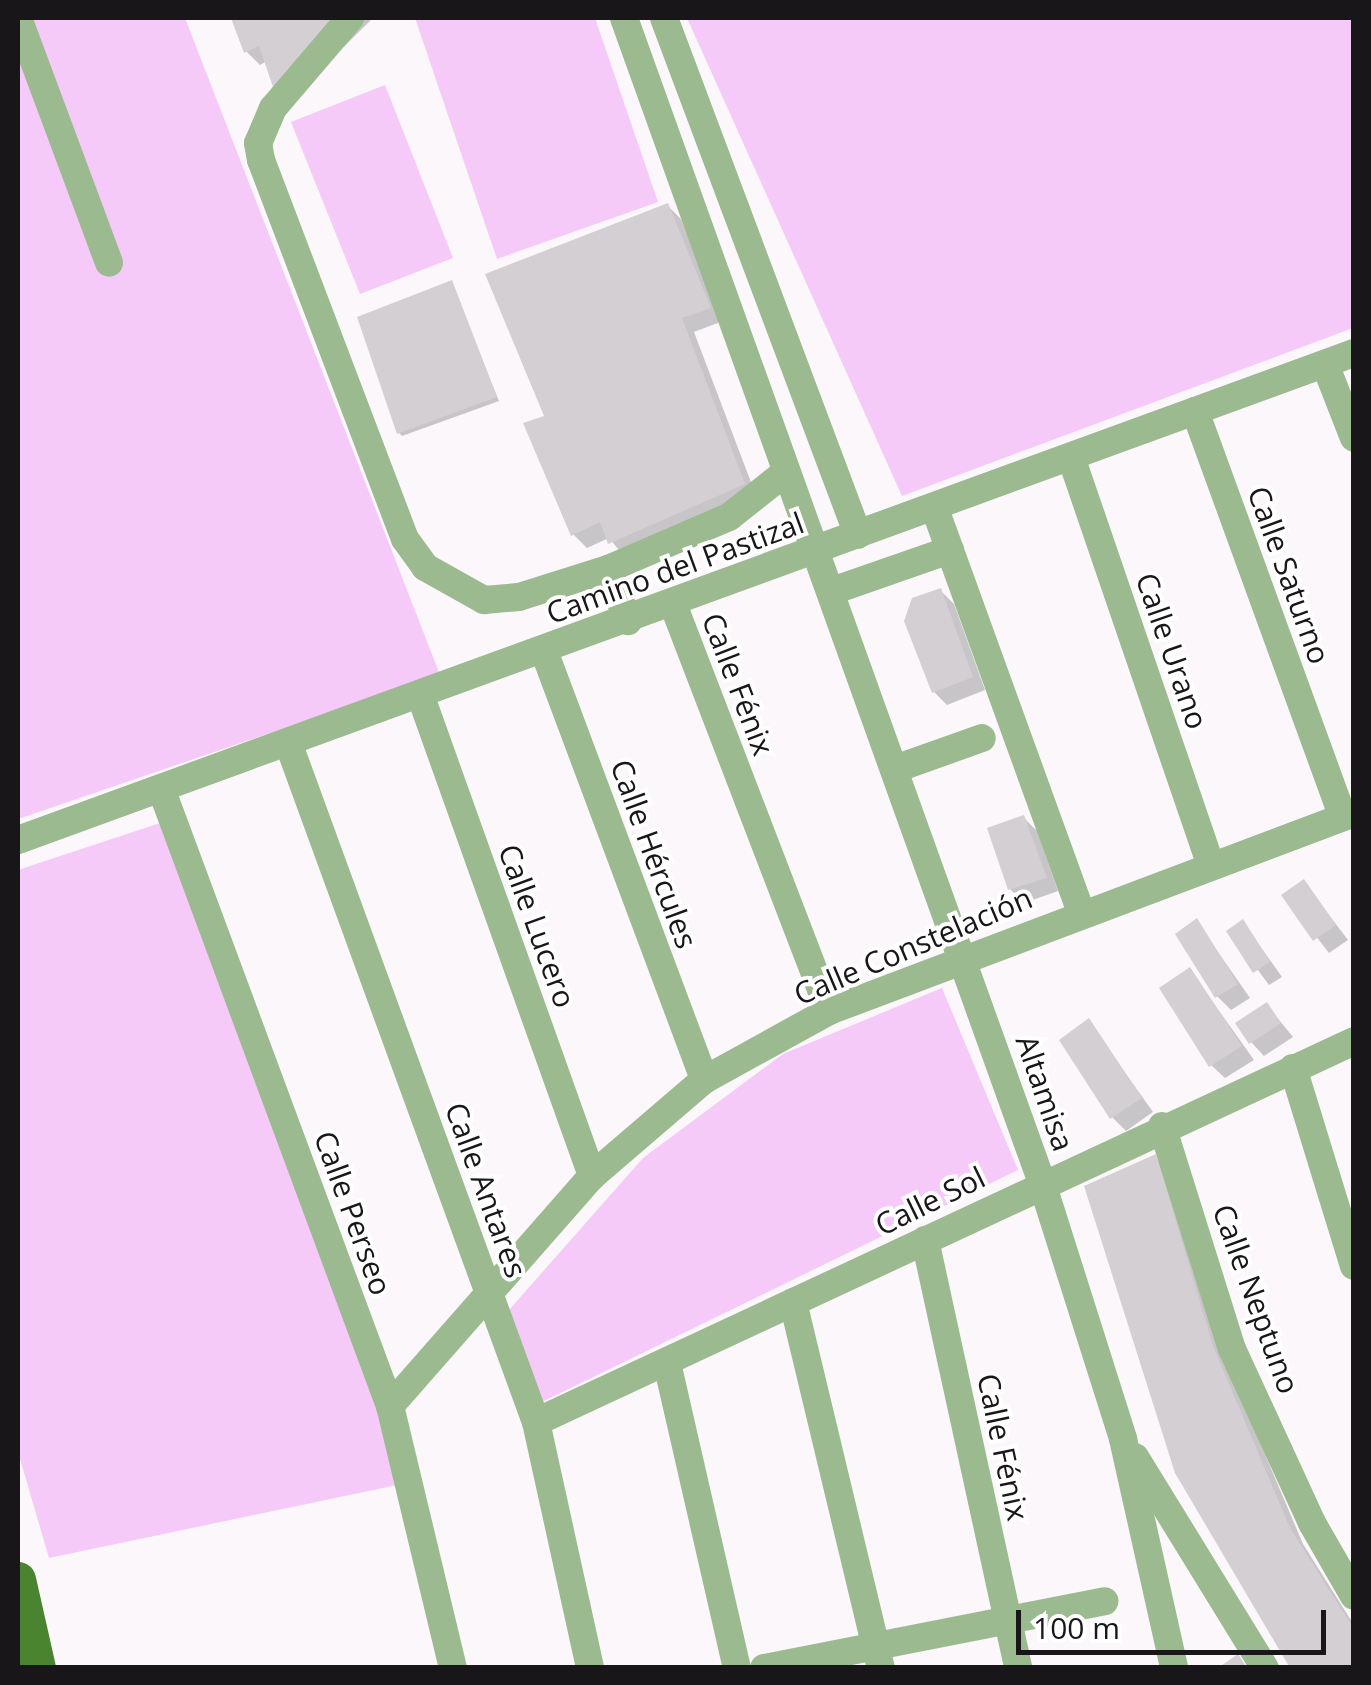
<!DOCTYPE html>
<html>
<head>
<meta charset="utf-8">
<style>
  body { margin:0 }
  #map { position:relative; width:1371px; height:1685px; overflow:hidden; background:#fbf7fb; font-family:"Open Sans",sans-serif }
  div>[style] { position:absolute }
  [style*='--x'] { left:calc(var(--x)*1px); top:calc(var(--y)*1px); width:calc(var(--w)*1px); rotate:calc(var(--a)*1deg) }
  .green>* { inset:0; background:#f5c9f8 }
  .shadow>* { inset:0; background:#0003 }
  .building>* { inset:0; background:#d3cfd3 }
  .minor>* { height:28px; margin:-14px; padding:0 14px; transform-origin:14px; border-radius:14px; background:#9bba8f }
  .major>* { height:35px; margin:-17.5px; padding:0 17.5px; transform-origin:17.5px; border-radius:17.5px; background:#4b8430 }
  span { translate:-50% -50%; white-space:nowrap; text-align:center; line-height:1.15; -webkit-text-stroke:8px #fff; paint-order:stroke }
  .street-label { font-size:30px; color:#181618 }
  .frame { position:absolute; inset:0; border:20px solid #181618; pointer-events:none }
  .scale { position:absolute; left:1016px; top:1610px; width:310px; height:45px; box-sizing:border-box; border:5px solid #181618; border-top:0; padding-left:12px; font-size:30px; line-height:35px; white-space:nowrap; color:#181618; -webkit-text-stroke:8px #fff; paint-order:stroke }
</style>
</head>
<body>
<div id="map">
  <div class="green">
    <i style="clip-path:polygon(18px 18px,185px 18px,440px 675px,18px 819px)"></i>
    <i style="clip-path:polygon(415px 18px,595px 18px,658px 202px,497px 259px)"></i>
    <i style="clip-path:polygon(687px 18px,1353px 18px,1353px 328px,902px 496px)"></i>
    <i style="clip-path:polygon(385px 85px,453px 258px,360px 294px,291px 122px)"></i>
    <i style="clip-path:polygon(160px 823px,374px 1397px,397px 1485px,49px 1558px,18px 1452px,18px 870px)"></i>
    <i style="clip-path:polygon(942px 988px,1018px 1170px,542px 1402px,509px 1310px,643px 1158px,783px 1054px)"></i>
  </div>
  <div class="shadow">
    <i style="clip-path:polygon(233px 18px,370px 18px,371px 20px,289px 101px,267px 61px,260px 65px,246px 51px)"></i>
    <i style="clip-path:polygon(668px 206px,681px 219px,723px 321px,694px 332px,757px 498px,624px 556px,609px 538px,587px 548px,573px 534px,548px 417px)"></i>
    <i style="clip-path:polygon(451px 283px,499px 401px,402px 436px,399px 433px)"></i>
    <i style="clip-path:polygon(940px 590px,954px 604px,985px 690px,947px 705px,934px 692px)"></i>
    <i style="clip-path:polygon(1024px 818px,1037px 831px,1058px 891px,1024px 903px,1010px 889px)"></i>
    <i style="clip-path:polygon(1304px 882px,1348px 940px,1329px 953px,1285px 896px)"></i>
    <i style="clip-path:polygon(1197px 922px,1250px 998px,1231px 1010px,1212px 991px)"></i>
    <i style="clip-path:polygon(1243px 922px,1282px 977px,1269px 985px,1230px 932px)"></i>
    <i style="clip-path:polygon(1190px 970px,1254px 1060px,1225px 1078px,1211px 1065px)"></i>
    <i style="clip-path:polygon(1267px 1005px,1293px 1037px,1264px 1056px,1251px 1042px)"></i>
    <i style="clip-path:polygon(1089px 1022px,1153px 1112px,1126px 1131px,1112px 1117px)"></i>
    <i style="clip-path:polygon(1155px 1157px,1169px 1171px,1226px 1362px,1303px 1544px,1354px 1625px,1354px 1668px,1295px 1668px)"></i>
  </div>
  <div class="building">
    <i style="clip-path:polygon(231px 18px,346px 18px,274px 90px,259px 46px,244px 53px)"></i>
    <i style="clip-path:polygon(668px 203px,711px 308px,682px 318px,745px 484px,608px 544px,600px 522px,571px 536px,523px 423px,544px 416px,485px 274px)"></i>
    <i style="clip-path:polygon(452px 280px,497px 397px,397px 434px,357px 317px)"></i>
    <i style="clip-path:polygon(941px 588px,973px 677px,932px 693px,904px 621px,912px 598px)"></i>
    <i style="clip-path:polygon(1024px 815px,1047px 878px,1008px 890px,987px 828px)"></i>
    <i style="clip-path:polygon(1304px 879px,1336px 925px,1313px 941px,1281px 895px)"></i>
    <i style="clip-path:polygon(1197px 918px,1238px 984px,1215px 998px,1175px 934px)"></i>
    <i style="clip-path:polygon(1243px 919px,1270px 962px,1253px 973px,1226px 931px)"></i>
    <i style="clip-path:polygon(1190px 967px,1242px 1046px,1209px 1067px,1159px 988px)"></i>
    <i style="clip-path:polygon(1267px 1002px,1281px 1023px,1249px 1044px,1235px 1023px)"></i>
    <i style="clip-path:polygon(1089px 1018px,1142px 1098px,1110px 1119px,1059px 1040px)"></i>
    <i style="clip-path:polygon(1156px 1154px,1213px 1346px,1290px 1528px,1354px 1629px,1354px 1668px,1290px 1668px,1175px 1473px,1084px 1186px)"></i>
    <i style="clip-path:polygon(1238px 1654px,1247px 1668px,1218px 1668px)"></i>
  </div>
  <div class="minor">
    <i style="--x:18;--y:18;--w:261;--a:69.6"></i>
    <i style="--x:350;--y:18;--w:118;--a:130.5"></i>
    <i style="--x:273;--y:108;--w:38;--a:113"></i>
    <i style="--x:258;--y:143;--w:17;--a:80"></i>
    <i style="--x:261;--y:160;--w:405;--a:69.2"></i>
    <i style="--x:405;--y:539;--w:34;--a:54"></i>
    <i style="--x:425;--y:567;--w:68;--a:29.2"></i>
    <i style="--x:484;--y:600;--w:35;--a:-5"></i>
    <i style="--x:519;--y:597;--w:93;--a:-17.5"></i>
    <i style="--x:608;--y:569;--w:132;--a:-23.3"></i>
    <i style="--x:729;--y:517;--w:73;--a:-38.3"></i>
    <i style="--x:624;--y:18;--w:1238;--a:70.26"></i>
    <i style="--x:1042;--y:1183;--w:269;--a:72.4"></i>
    <i style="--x:1123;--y:1439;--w:235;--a:77.4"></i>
    <i style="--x:664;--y:18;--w:552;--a:69.43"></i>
    <i style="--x:1325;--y:364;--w:79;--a:68.6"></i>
    <i style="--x:1195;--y:411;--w:432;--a:70"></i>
    <i style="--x:1071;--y:457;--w:431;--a:71.1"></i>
    <i style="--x:935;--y:509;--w:429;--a:70.1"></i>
    <i style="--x:608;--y:569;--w:56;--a:69"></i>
    <i style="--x:832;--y:591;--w:125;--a:-19.2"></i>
    <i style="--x:673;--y:604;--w:436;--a:69"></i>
    <i style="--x:544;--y:651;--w:458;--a:69.5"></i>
    <i style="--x:421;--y:697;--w:509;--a:70.35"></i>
    <i style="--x:289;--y:745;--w:721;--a:69.96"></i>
    <i style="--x:536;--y:1422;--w:252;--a:77.6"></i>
    <i style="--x:895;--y:769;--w:92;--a:-19.6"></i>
    <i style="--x:162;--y:791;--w:656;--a:69.66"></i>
    <i style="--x:390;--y:1406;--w:269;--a:76.5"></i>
    <i style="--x:18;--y:840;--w:1422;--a:-20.03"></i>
    <i style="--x:1293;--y:1068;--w:207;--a:72.9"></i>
    <i style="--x:1162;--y:1126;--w:234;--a:72.6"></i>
    <i style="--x:1232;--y:1349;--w:192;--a:65.3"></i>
    <i style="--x:1312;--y:1523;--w:84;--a:60.1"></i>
    <i style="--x:925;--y:1240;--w:438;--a:77.7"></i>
    <i style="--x:793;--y:1302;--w:376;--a:76.5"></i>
    <i style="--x:667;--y:1363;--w:313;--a:77.1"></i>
    <i style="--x:390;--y:1406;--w:306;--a:-48.7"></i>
    <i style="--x:592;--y:1176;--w:148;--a:-40.6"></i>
    <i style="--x:704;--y:1080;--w:143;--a:-28.9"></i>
    <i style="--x:829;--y:1011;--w:561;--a:-20.66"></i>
    <i style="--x:536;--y:1422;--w:902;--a:-24.97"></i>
    <i style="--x:1135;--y:1457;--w:248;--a:58.4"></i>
    <i style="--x:764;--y:1668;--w:347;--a:-11.1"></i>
  </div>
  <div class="major">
    <i style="--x:18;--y:1579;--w:91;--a:77.3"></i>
  </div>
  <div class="street-label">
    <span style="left:675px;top:568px;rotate:-20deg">Camino del Pastizal</span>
    <span style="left:1289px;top:575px;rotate:70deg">Calle Saturno</span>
    <span style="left:1172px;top:651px;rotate:71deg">Calle Urano</span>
    <span style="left:738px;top:684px;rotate:69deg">Calle Fénix</span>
    <span style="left:654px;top:854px;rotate:70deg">Calle Hércules</span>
    <span style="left:537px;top:926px;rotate:70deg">Calle Lucero</span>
    <span style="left:913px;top:946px;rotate:-23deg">Calle Constelación</span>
    <span style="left:1045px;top:1093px;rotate:71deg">Altamisa</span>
    <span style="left:486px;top:1190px;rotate:70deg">Calle Antares</span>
    <span style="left:930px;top:1201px;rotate:-26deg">Calle Sol</span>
    <span style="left:353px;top:1213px;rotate:70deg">Calle Perseo</span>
    <span style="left:1256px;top:1299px;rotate:70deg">Calle Neptuno</span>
    <span style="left:1003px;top:1447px;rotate:78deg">Calle Fénix</span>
  </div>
  <div class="frame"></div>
  <div class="scale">100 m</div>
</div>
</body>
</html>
